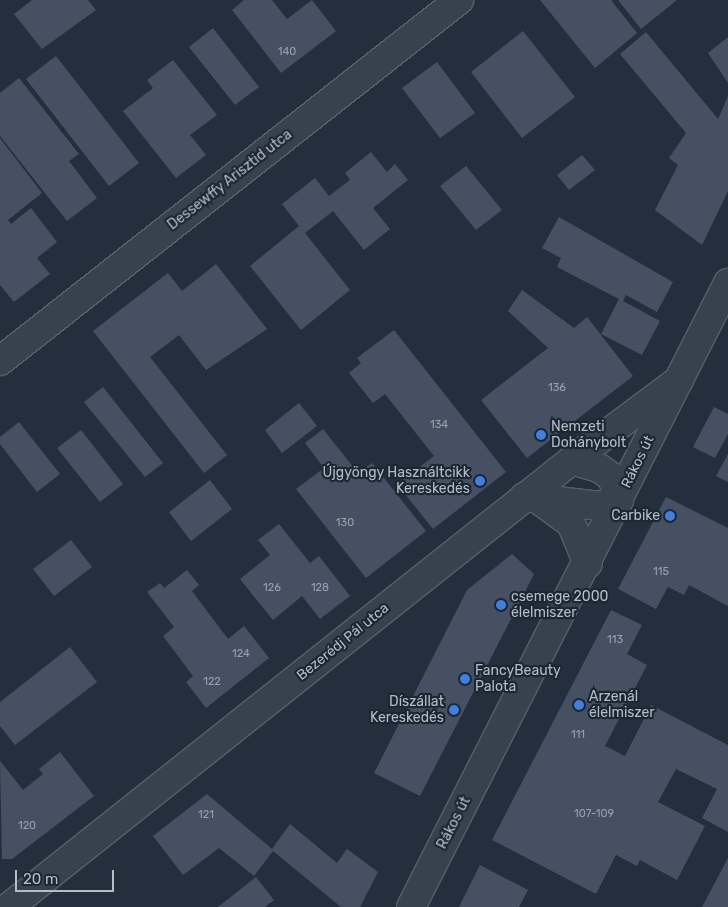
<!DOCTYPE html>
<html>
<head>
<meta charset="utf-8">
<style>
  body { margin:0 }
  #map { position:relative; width:728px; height:907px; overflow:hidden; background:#242f3e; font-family:Rubik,sans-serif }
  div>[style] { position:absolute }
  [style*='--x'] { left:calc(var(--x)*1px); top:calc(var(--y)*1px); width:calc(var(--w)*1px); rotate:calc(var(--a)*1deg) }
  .building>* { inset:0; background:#455162 }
  .roads { filter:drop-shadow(1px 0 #565f6c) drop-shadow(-1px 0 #565f6c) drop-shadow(0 1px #565f6c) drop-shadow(0 -1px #565f6c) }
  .minor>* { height:28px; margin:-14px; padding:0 14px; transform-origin:14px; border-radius:14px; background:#38414e }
  .dots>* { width:14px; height:14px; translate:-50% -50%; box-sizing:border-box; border:2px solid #1d2633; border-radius:50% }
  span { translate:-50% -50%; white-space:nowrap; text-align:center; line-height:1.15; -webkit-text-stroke:4.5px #1d2633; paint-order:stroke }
  .number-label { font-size:11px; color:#98a1af }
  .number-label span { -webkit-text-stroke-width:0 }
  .street-label { font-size:14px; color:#b4bcc9 }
  .poi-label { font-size:14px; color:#b4bcc9 }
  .left { translate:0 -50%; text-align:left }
  .right { translate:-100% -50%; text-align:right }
  .scale { position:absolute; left:15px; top:870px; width:99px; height:22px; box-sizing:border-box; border:2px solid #b4bcc9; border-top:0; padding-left:6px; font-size:15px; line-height:18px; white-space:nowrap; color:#b4bcc9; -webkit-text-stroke:4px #1d2633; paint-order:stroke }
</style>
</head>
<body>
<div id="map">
  <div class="building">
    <i style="clip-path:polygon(32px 0,88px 0,96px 10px,42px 49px,14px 14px)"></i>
    <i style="clip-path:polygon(244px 0,272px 0,287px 19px,312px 0,336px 31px,281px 73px,232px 10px)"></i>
    <i style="clip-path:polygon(540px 0,611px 0,637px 33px,595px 68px)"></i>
    <i style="clip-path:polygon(618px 0,677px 0,641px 29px)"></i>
    <i style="clip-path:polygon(213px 28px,259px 87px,235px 105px,189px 47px)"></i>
    <i style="clip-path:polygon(523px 31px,575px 97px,522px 138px,471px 72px)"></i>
    <i style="clip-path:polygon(646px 32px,718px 119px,728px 96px,728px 191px,702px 245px,655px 210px,678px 165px,669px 158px,686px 133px,620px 54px)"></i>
    <i style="clip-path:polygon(728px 37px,728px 83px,708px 53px)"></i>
    <i style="clip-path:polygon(56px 56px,139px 163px,109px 186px,26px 79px)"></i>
    <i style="clip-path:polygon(173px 60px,217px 115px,190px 135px,206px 155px,176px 178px,123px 111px,153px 88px,147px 80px)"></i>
    <i style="clip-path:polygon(437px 62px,475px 113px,440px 138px,402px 88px)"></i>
    <i style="clip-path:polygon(19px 78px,79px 154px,69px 161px,97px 198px,67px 221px,0 136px,0 93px)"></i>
    <i style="clip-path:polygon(0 138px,42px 193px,8px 220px,11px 224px,31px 208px,57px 242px,37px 258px,50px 274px,14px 302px,0 285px)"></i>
    <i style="clip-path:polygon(371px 152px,387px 172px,395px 164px,408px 180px,373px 208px,390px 229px,364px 250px,333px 211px,305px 233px,350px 290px,301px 330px,250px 266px,299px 226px,282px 204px,315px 178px,329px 196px,350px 180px,345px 173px)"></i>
    <i style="clip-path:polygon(582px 155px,595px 170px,569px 190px,557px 175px)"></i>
    <i style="clip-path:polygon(466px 166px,502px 210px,476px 230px,440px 186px)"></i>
    <i style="clip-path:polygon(559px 217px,673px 282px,657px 312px,626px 295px,623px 301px,660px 321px,642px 355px,601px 334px,619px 299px,557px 267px,561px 258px,542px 248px)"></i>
    <i style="clip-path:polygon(216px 264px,267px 329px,206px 370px,179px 335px,150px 357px,227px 455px,204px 473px,93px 331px,168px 273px,182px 291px)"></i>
    <i style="clip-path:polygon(522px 290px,574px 328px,587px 317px,633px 376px,527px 458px,481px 400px,548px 348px,508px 311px)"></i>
    <i style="clip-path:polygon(394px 330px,506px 472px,433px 529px,397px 484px,434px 456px,385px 394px,373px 403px,349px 373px,361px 363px,357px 358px)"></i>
    <i style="clip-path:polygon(103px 387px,163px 463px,145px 477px,84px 402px)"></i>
    <i style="clip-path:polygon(299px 403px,317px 426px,282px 453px,265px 430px)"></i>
    <i style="clip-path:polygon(714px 407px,728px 414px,728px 434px,715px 458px,693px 447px)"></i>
    <i style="clip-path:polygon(19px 422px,60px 474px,37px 492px,0 444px,0 437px)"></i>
    <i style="clip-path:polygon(323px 429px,358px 473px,372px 463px,426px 531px,366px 578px,296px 489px,324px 468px,305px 443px)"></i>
    <i style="clip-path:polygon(81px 430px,123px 484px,100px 502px,57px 448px)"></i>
    <i style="clip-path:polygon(728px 454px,728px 482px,716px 476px)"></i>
    <i style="clip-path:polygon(210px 480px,232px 509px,191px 541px,169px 512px)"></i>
    <i style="clip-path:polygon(666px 497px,728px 528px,728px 606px,689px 585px,684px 595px,668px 587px,656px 609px,618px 589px)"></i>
    <i style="clip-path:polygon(279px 524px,310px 563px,319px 556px,350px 596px,320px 619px,302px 596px,273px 620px,240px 579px,270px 555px,258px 540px)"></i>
    <i style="clip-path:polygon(71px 540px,92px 567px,54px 596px,33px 569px)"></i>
    <i style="clip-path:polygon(512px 554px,534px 574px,420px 796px,374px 773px,467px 590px)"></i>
    <i style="clip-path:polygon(187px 570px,199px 585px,192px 591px,228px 639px,244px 626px,269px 658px,206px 708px,186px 682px,193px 676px,163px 636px,174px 627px,147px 592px,160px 583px,164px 588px)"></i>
    <i style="clip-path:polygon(611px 610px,642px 625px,627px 654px,647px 665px,605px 746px,625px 756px,651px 705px,728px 745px,728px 832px,702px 818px,717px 789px,676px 769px,658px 802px,705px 826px,677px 880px,640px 860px,637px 866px,616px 855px,596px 894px,492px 840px)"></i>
    <i style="clip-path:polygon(70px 647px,97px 682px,15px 745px,0 726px,0 702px)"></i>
    <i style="clip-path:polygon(60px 752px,94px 796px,12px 859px,2px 859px,0 761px,23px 790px,43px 774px,39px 769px)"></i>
    <i style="clip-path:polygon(207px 794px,272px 849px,290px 824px,337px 863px,347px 849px,378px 872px,360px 907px,341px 907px,273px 851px,254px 876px,219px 848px,183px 875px,153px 836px)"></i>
    <i style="clip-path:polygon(728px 858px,728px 907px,702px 907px)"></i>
    <i style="clip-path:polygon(480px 865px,528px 890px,519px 907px,459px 907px)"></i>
    <i style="clip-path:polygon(256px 877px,274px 900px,265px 907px,218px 907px)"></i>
  </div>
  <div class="roads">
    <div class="minor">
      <i style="--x:0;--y:361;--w:584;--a:-38.18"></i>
      <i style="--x:572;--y:460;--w:28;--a:17"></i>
      <i style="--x:599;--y:468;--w:16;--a:35"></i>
      <i style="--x:612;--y:477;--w:24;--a:73"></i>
      <i style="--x:524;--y:497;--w:76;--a:6.8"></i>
      <i style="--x:599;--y:506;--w:21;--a:-17"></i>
      <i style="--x:539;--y:500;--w:39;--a:36"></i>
      <i style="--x:571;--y:523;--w:44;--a:67.5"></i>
      <i style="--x:9;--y:907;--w:719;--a:-38.45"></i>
      <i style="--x:572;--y:460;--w:134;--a:-36.8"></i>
      <i style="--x:411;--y:907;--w:700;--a:-63.07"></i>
    </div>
  </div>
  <div class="dots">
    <i style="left:541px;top:435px;background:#3f7fe0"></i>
    <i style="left:480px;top:481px;background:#3f7fe0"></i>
    <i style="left:670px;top:516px;background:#3f7fe0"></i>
    <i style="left:501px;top:605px;background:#3f7fe0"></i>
    <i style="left:465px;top:679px;background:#3f7fe0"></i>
    <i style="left:579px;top:705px;background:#3f7fe0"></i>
    <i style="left:454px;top:710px;background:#3f7fe0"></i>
  </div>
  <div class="number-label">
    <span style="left:287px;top:52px">140</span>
    <span style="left:557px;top:388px">136</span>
    <span style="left:439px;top:425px">134</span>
    <span style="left:345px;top:523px">130</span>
    <span style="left:661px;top:572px">115</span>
    <span style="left:272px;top:588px">126</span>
    <span style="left:320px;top:588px">128</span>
    <span style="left:615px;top:640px">113</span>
    <span style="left:241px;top:654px">124</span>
    <span style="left:212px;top:682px">122</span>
    <span style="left:578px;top:735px">111</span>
    <span style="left:594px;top:814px">107-109</span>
    <span style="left:206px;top:815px">121</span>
    <span style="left:27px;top:826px">120</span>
  </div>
  <div class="street-label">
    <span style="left:230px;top:180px;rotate:-38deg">Dessewffy Arisztid utca</span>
    <span style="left:638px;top:462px;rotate:-64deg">Rákos út</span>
    <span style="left:343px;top:642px;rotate:-39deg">Bezerédj Pál utca</span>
    <span style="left:454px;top:823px;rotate:-63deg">Rákos út</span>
  </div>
  <div class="poi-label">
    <span class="left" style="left:551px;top:435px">Nemzeti<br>Dohánybolt</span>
    <span class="right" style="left:470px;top:481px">Újgyöngy Használtcikk<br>Kereskedés</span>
    <span class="right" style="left:660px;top:516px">Carbike</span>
    <span class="left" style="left:511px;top:605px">csemege 2000<br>élelmiszer</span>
    <span class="left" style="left:475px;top:679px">FancyBeauty<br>Palota</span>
    <span class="left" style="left:589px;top:705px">Arzenál<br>élelmiszer</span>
    <span class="right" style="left:444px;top:710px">Díszállat<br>Kereskedés</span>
  </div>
  <div class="scale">20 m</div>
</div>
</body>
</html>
